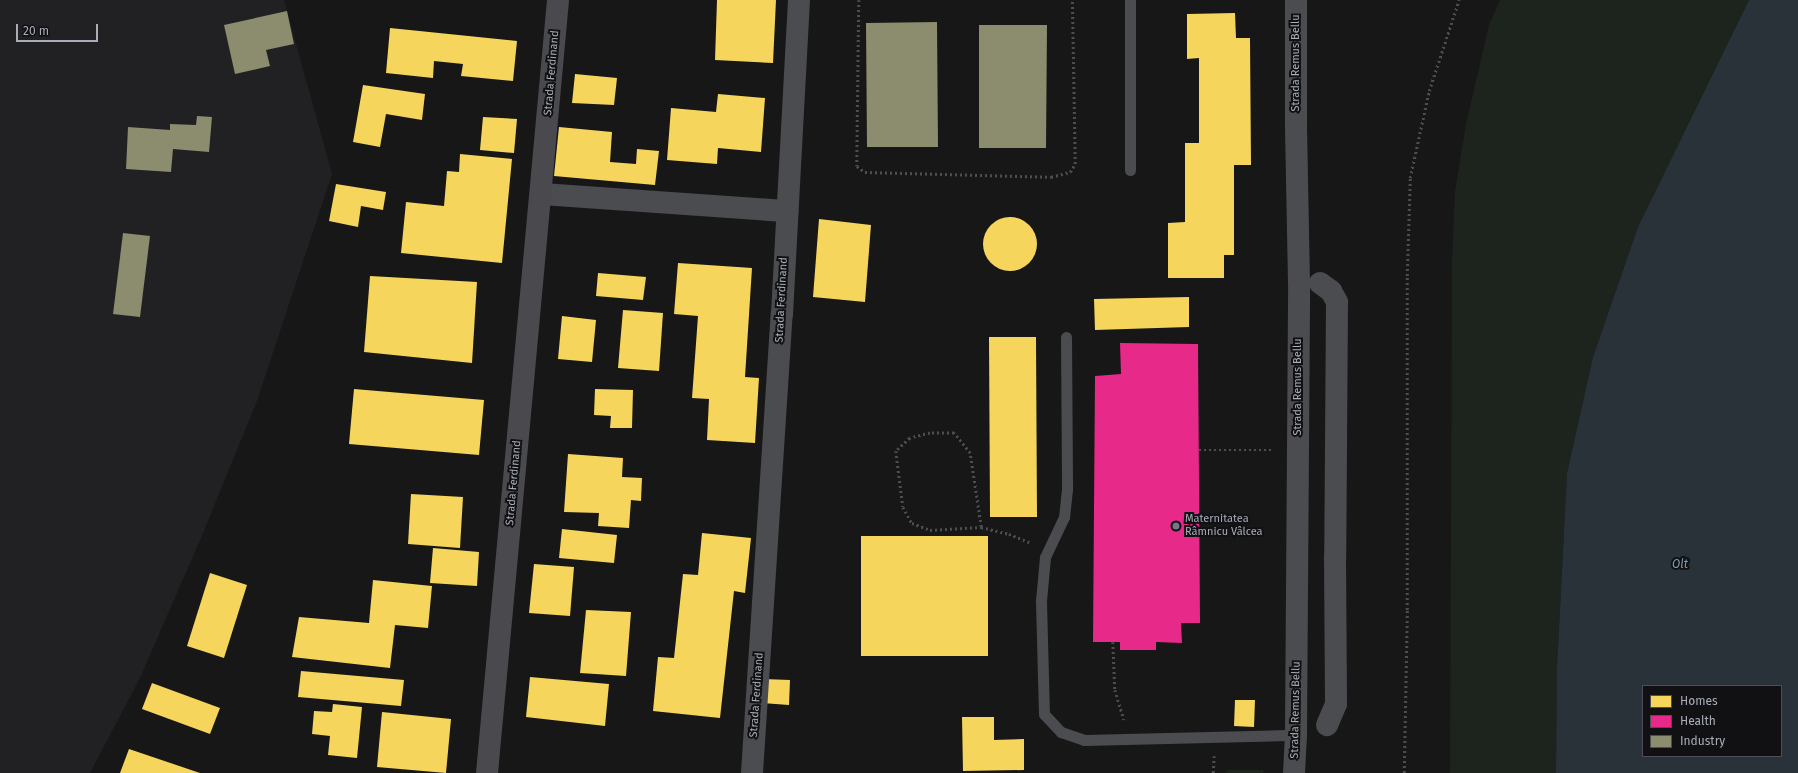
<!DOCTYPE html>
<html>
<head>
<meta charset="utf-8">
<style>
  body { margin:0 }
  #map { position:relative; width:1798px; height:773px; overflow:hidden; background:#171717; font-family:"Fira Sans",sans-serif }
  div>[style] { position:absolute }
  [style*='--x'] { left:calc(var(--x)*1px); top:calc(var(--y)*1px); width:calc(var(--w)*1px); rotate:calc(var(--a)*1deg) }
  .built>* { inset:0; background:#212123 }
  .green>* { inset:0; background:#1d241e }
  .water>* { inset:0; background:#2a3239 }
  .homes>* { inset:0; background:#f6d55c }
  .round { border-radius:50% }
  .health>* { inset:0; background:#e7298a }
  .industry>* { inset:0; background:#8c8c6e }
  .path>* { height:2.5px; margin-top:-1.25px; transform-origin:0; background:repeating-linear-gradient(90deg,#4d4e52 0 2px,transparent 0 5px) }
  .service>* { height:11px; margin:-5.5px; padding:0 5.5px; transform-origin:5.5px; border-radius:5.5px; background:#4b4c50 }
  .minor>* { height:22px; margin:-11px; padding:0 11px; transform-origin:11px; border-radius:11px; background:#4b4c50 }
  .tertiary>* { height:22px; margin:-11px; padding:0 11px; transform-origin:11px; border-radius:11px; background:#4b4c50 }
  .secondary>* { height:22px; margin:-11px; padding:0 11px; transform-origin:11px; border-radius:11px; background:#4a4a4e }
  .dots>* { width:11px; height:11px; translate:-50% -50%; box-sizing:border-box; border:2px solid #111113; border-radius:50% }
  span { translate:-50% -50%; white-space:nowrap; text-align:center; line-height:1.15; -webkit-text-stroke:4px #111113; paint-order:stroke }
  .street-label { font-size:11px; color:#a8adb8 }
  .poi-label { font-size:11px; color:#a8adb8 }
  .left { translate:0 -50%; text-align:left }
  .water-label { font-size:12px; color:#7f9bb3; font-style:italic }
  .legend { position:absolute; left:1642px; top:685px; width:140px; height:72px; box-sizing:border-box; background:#111113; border:1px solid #4d4f55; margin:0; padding:5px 7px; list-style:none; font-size:12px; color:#a8adb8 }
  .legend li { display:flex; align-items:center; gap:8px; height:20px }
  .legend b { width:20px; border:1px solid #4d4f55 }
  .scale { position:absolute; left:16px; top:24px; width:82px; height:18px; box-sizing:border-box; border:2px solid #a8adb8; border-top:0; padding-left:5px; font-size:12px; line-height:14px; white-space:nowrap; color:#a8adb8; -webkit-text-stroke:3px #111113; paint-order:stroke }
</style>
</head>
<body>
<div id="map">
  <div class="built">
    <i style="clip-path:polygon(0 0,284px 0,332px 174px,257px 401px,201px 538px,140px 678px,90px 773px,0 773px)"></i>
  </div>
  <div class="green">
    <i style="clip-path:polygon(1500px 0,1749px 0,1638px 227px,1593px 357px,1567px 473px,1557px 668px,1556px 773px,1450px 773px,1452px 263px,1455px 192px,1466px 124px,1489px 25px)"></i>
    <i style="clip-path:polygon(1227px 770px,1264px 770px,1263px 773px,1226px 773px)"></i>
  </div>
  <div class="water">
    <i style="clip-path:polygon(evenodd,1749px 0,1798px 0,1798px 773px,1556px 773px,1557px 668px,1567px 473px,1593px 357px,1638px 227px,1749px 0,1643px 686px,1781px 686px,1781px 756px,1643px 756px,1643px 686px)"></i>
  </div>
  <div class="homes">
    <i style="clip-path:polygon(717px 0,776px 0,773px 63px,715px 60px)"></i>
    <i style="clip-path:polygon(1235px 13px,1236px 38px,1250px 38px,1251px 165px,1234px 165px,1234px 255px,1224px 255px,1224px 278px,1168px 278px,1168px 223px,1185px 222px,1185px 143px,1199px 143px,1199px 58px,1187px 59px,1187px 14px)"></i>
    <i style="clip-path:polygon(390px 28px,517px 41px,513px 81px,461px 76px,463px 64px,434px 61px,433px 78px,386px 73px)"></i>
    <i style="clip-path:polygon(575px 74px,617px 78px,614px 105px,572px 103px)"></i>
    <i style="clip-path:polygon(363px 85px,425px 94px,422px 120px,386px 114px,380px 147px,353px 142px)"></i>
    <i style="clip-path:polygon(718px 94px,765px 98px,761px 152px,718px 148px,717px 164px,667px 160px,671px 108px,716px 112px)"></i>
    <i style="clip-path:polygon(483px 117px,517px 119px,514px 153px,480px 150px)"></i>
    <i style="clip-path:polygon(559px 127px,612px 132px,610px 162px,636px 164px,637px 149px,659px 151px,655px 185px,554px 176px)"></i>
    <i style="clip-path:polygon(460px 154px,512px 159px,502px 263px,401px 253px,406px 202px,444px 206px,447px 171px,459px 172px)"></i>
    <i style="clip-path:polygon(336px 184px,386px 192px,383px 210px,361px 206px,358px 227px,329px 221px)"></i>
    <i class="round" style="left:983px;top:217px;width:54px;height:54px"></i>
    <i style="clip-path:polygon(819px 219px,871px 225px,865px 302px,813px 297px)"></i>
    <i style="clip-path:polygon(678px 263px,752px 268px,745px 377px,759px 378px,755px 443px,707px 440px,709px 399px,692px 398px,698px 316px,674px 314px)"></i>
    <i style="clip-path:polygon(598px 273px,646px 277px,643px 300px,596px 296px)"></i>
    <i style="clip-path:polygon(370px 276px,477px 282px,472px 363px,364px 352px)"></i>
    <i style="clip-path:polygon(1189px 297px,1189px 327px,1095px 330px,1094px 299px)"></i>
    <i style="clip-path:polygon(623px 310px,663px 313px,659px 371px,618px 368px)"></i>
    <i style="clip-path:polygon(562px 316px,596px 320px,592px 362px,558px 359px)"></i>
    <i style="clip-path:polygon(989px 337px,1036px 337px,1037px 517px,990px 517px)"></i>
    <i style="clip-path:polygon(354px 389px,484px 400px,479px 455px,349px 444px)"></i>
    <i style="clip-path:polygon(595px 389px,633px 390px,632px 428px,610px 428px,611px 416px,594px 415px)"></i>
    <i style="clip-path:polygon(568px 454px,623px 458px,622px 477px,642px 478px,641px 501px,631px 500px,629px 528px,598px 526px,599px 513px,564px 512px)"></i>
    <i style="clip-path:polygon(411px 494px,463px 497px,460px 548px,408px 544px)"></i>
    <i style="clip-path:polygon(562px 529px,617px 535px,614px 563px,559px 558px)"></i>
    <i style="clip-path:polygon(702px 533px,751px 538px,745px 593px,734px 591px,720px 718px,653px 711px,658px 657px,674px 658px,683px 574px,698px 575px)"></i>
    <i style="clip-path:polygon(861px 536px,988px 536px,988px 656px,861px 656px)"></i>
    <i style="clip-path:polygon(433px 548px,479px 552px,477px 586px,430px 583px)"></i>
    <i style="clip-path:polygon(534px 564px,574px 567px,570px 616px,529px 613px)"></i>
    <i style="clip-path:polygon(210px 573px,247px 585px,224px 658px,187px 646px)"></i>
    <i style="clip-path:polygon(373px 580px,432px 586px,428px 628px,395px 625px,390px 668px,292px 657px,299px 617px,369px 623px)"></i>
    <i style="clip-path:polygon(586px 610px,631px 612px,626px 676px,580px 673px)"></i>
    <i style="clip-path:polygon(301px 671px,404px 680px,401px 706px,298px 697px)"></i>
    <i style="clip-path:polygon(530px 677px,609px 684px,605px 726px,526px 717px)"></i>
    <i style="clip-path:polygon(763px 679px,790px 680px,789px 705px,762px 703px)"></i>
    <i style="clip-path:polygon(152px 683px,220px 708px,210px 734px,142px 709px)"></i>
    <i style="clip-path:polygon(1235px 700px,1255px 700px,1254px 727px,1234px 726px)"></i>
    <i style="clip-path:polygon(333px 704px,362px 707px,357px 758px,328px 755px,330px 736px,312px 734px,314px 711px,332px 712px)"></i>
    <i style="clip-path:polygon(382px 712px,451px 719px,446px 773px,377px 767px)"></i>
    <i style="clip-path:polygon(962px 717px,994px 717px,994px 740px,1024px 739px,1024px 770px,963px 771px)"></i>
    <i style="clip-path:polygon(129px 749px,200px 773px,120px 773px)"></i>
  </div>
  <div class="health">
    <i style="clip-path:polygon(1120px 343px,1198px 344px,1200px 623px,1181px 623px,1182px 643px,1156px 642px,1156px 650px,1120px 650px,1120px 642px,1093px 642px,1095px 376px,1121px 374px)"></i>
  </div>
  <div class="industry">
    <i style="clip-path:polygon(287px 11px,294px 44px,266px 50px,270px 66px,235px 74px,224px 25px)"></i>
    <i style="clip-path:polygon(937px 22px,938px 147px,867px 147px,866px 23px)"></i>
    <i style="clip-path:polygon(979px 25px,1047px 25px,1046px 148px,979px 148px)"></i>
    <i style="clip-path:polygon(197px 116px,212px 117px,209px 152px,173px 149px,171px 172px,126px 169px,128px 127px,170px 130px,170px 124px,196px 125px)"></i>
    <i style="clip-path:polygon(123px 233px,150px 236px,140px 317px,113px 314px)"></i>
  </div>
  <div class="path">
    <i style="--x:859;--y:0;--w:166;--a:90.7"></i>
    <i style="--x:857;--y:166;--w:10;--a:37"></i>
    <i style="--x:865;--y:172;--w:186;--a:1.5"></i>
    <i style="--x:1051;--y:177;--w:20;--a:-15"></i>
    <i style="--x:1070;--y:172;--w:9;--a:-58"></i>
    <i style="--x:1075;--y:164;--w:164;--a:-91"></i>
    <i style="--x:1199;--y:450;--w:74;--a:0"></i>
    <i style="--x:981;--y:527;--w:75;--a:-98.5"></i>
    <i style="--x:970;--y:453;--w:26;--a:-129"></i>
    <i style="--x:954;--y:433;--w:24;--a:180"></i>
    <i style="--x:930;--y:433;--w:21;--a:166"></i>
    <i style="--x:910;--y:438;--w:19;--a:137"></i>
    <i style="--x:896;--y:451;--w:56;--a:82.9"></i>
    <i style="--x:903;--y:507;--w:18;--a:61"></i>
    <i style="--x:912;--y:523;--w:19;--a:21"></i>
    <i style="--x:930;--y:530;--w:51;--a:-3.4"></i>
    <i style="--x:981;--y:527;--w:29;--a:14"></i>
    <i style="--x:1009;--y:534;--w:24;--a:22"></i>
    <i style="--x:1113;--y:642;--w:48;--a:87.6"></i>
    <i style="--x:1115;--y:690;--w:31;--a:73"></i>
    <i style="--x:1213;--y:773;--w:17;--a:-87"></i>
    <i style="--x:1404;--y:773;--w:163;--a:-88.9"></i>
    <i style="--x:1407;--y:610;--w:334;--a:-90"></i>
    <i style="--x:1407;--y:276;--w:98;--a:-88.2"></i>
    <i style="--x:1410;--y:178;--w:89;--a:-77.7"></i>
    <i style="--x:1429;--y:91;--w:96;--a:-71.8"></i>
  </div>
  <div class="service">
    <i style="--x:1130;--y:170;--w:170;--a:-90"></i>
    <i style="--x:1066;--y:337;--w:152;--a:89.6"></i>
    <i style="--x:1067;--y:489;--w:28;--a:96"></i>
    <i style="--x:1064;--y:517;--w:44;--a:115.4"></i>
    <i style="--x:1045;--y:557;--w:44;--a:95.2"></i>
    <i style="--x:1041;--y:601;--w:113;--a:88.5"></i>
    <i style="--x:1044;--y:714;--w:25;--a:47"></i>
    <i style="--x:1061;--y:732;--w:24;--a:19"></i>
    <i style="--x:1084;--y:740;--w:212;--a:-1.4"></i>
  </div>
  <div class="minor">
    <i style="--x:542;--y:194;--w:246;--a:4"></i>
    <i style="--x:1320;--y:283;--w:14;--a:36"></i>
    <i style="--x:1331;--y:291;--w:13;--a:61"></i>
    <i style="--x:1337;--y:302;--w:256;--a:90.4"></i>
    <i style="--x:1335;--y:558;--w:146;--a:89.6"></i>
    <i style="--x:1336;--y:704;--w:23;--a:113"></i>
    <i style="--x:752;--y:773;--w:460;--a:-86.3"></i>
    <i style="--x:782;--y:314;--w:314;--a:-86.9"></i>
  </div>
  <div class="tertiary">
    <i style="--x:1294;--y:773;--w:38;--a:-87"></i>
    <i style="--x:1296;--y:735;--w:452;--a:-89.6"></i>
    <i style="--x:1299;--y:283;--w:159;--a:-91.1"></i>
    <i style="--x:1296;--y:124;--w:124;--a:-90"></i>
  </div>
  <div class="secondary">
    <i style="--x:487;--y:773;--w:776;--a:-84.75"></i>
  </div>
  <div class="dots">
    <i style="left:1176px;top:526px;background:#757880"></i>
  </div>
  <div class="street-label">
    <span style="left:1296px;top:63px;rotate:-90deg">Strada Remus Bellu</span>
    <span style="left:552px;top:73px;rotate:-85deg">Strada Ferdinand</span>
    <span style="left:782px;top:300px;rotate:-87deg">Strada Ferdinand</span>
    <span style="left:1298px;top:387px;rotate:-90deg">Strada Remus Bellu</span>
    <span style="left:514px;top:483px;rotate:-85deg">Strada Ferdinand</span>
    <span style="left:757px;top:695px;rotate:-86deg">Strada Ferdinand</span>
    <span style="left:1296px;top:710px;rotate:-89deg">Strada Remus Bellu</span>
  </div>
  <div class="poi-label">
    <span class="left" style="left:1185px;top:526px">Maternitatea<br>Râmnicu Vâlcea</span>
  </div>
  <div class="water-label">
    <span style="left:1680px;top:565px">Olt</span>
  </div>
  <ul class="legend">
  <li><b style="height:11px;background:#f6d55c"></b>Homes</li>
  <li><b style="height:11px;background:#e7298a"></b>Health</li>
  <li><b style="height:11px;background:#8c8c6e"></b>Industry</li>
  </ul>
  <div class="scale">20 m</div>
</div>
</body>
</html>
